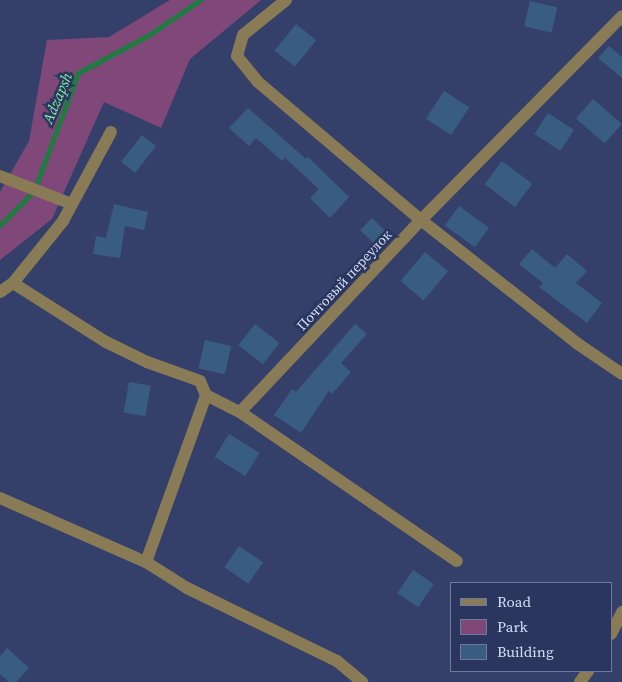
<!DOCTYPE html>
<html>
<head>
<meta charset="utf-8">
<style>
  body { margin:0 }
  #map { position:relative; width:622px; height:682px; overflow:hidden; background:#35406a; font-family:"Source Serif 4",serif }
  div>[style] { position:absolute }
  .green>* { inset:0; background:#7f4879 }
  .stream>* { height:5px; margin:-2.5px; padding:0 2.5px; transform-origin:2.5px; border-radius:2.5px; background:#1f7c41 }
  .building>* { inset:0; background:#395c81; transform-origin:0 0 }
  .minor>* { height:12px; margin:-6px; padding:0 6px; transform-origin:6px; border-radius:6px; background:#887b55 }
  span { translate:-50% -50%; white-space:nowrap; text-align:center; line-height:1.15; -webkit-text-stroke:5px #2b365e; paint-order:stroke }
  .street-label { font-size:14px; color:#d5def7 }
  .water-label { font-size:15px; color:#7ff09f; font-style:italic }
  .legend { position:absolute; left:450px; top:582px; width:162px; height:90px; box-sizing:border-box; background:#2b365e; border:1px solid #6f799b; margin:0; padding:6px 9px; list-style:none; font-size:15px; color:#d5def7 }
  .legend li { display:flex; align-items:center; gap:10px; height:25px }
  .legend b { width:25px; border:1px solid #6f799b }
</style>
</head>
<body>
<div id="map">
  <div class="green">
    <div style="clip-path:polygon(170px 0,261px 0,190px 59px,161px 128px,104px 102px,52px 219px,0 260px,0 192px,29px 141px,47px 40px,109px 37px)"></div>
  </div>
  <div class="stream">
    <div style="left:0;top:225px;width:48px;rotate:-45deg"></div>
    <div style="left:34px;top:191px;width:126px;rotate:-69.6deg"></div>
    <div style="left:78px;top:73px;width:81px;rotate:-28.2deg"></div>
    <div style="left:149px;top:35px;width:62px;rotate:-34.5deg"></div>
  </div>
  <div class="building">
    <div style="left:530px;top:1px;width:28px;height:26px;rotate:13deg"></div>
    <div style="left:296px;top:24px;width:26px;height:34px;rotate:39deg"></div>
    <div style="clip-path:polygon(609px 46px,622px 57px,622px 78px,598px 58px)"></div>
    <div style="left:444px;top:91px;width:30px;height:33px;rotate:33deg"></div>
    <div style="left:593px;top:99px;width:38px;height:26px;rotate:41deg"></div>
    <div style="clip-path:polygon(248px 108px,306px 159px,308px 157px,349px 197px,330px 218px,310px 198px,319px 189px,285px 158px,282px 161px,256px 138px,249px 146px,229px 128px)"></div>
    <div style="left:548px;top:113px;width:31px;height:25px;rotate:33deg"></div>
    <div style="left:142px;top:135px;width:18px;height:34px;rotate:38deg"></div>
    <div style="left:502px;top:161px;width:38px;height:29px;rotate:37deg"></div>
    <div style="clip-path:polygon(114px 204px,148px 212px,144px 230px,125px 226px,120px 258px,93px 254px,96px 236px,106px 238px)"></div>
    <div style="left:459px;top:206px;width:37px;height:24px;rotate:36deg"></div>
    <div style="left:372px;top:218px;width:28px;height:17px;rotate:44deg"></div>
    <div style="clip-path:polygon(532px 249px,555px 268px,567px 254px,587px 271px,576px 283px,602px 303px,587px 323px,539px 287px,543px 283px,519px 264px)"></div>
    <div style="left:425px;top:252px;width:30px;height:38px;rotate:40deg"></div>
    <div style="left:255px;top:324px;width:31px;height:27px;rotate:38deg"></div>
    <div style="clip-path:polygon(355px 324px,367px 334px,341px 363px,351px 372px,332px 394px,329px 391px,301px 433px,274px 415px,292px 389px,296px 392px)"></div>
    <div style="left:205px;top:340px;width:27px;height:29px;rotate:13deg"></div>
    <div style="left:129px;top:382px;width:22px;height:31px;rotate:10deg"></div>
    <div style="left:229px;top:434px;width:36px;height:27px;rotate:32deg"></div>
    <div style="left:239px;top:546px;width:29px;height:26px;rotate:34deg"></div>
    <div style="left:413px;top:570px;width:25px;height:28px;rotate:34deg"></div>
    <div style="clip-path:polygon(7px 648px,29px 668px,16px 682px,9px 682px,0 674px,0 656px)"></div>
  </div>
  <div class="minor">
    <div style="left:286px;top:0;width:55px;rotate:140.9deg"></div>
    <div style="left:243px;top:35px;width:22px;rotate:106deg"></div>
    <div style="left:237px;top:56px;width:33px;rotate:51deg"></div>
    <div style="left:258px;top:82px;width:214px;rotate:40.3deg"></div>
    <div style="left:421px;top:220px;width:200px;rotate:38.3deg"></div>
    <div style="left:578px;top:344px;width:53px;rotate:34.3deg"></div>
    <div style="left:0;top:176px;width:77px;rotate:21.3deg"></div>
    <div style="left:13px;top:283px;width:110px;rotate:32.4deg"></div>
    <div style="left:106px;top:342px;width:46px;rotate:26deg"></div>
    <div style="left:147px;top:362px;width:56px;rotate:19.7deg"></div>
    <div style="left:200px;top:381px;width:15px;rotate:67deg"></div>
    <div style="left:0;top:292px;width:16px;rotate:-35deg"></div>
    <div style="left:13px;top:283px;width:80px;rotate:-51.1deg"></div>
    <div style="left:63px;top:221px;width:101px;rotate:-61.7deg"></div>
    <div style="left:240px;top:412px;width:263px;rotate:34.5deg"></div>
    <div style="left:0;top:498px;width:159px;rotate:23.7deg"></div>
    <div style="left:146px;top:562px;width:49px;rotate:32.4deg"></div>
    <div style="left:187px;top:588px;width:167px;rotate:26deg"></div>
    <div style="left:337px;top:661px;width:33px;rotate:40deg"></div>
    <div style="left:146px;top:562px;width:177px;rotate:-70.2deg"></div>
    <div style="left:206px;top:395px;width:38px;rotate:27deg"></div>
    <div style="left:240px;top:412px;width:264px;rotate:-46.7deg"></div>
    <div style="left:421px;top:220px;width:286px;rotate:-45.4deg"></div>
    <div style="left:611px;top:634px;width:25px;rotate:-63deg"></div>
    <div style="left:580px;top:682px;width:14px;rotate:-54deg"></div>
  </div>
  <div class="street-label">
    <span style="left:344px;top:280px;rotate:-47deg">Почтовый переулок</span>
  </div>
  <div class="water-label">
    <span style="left:57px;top:98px;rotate:-67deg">Adzapsh</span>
  </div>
  <ul class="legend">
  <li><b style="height:6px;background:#887b55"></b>Road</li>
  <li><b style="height:14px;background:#7f4879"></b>Park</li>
  <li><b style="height:14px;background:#395c81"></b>Building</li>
  </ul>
</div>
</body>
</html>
